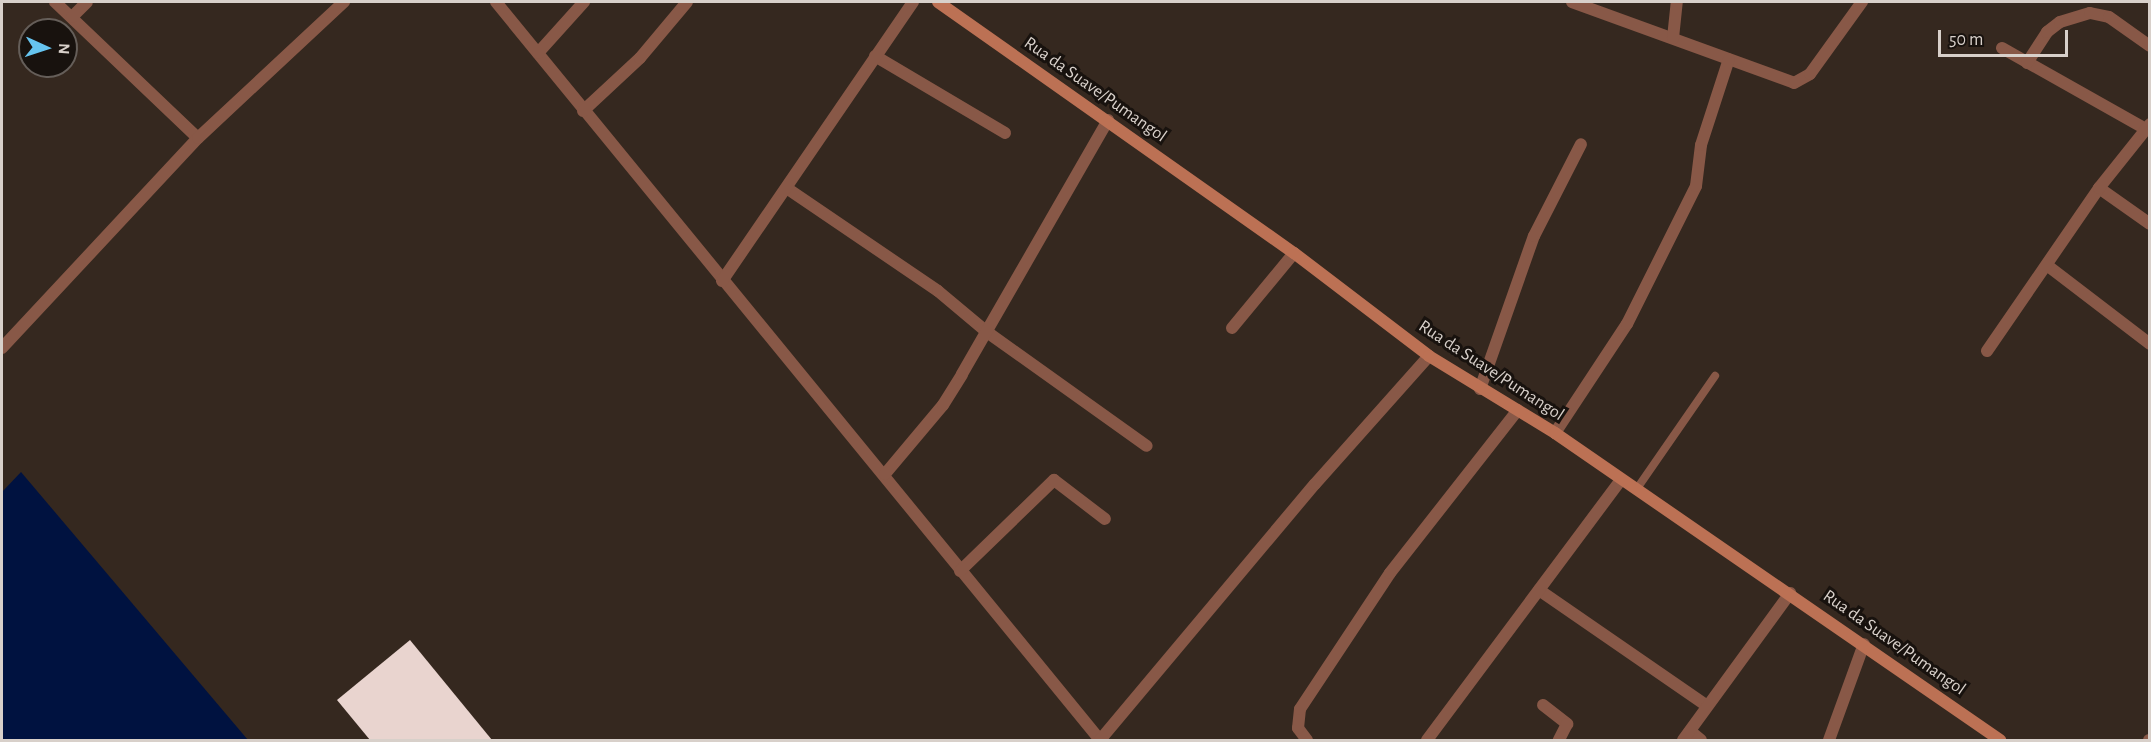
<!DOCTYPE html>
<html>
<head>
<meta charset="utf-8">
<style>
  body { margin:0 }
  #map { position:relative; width:2151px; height:742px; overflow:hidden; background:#35281f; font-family:"Alegreya Sans",sans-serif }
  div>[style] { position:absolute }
  .water>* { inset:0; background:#001240 }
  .building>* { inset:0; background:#e9d4cf }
  .lane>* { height:8px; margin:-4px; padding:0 4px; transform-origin:4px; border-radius:4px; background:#885847 }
  .street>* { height:12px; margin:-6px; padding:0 6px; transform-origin:6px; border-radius:6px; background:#885847 }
  .secondary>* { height:12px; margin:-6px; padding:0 6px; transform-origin:6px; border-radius:6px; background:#bc7154 }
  span { translate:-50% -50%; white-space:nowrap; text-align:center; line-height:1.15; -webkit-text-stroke:6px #18120e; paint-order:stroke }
  .street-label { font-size:18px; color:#d8d0ca }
  .frame { position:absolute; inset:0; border:3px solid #d8d0ca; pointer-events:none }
  .north { position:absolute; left:18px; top:18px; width:60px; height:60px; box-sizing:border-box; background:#18120e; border:2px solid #655e59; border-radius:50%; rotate:93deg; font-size:16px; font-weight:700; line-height:24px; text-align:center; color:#d8d0ca }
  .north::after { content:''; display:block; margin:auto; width:21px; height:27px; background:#66c4ef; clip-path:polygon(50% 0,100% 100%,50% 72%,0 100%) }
  .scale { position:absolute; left:1938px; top:30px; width:130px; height:27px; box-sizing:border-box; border:3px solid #d8d0ca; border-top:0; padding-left:8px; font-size:18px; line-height:21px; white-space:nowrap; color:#d8d0ca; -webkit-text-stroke:4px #18120e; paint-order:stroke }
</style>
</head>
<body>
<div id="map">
  <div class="water">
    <div style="clip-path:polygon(21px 472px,248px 740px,2px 740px,2px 492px)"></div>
  </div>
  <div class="building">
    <div style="clip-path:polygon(410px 640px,492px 740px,370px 740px,337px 700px)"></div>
  </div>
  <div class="lane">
    <div style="left:1636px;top:490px;width:139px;rotate:-55.3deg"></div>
  </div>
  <div class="street">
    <div style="left:55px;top:2px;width:197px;rotate:43.6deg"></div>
    <div style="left:496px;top:2px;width:954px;rotate:50.7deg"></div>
    <div style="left:1572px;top:2px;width:236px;rotate:20deg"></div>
    <div style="left:1794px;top:83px;width:18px;rotate:-29deg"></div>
    <div style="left:1810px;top:74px;width:89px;rotate:-54.2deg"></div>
    <div style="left:72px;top:17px;width:21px;rotate:-45deg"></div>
    <div style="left:1673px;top:38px;width:36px;rotate:-84deg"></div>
    <div style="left:2002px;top:48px;width:165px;rotate:29.4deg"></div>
    <div style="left:538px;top:53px;width:69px;rotate:-48deg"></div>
    <div style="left:875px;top:56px;width:151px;rotate:30.6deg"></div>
    <div style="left:2027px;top:63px;width:37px;rotate:-57deg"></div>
    <div style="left:2047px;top:32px;width:16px;rotate:-38deg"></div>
    <div style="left:2060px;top:22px;width:31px;rotate:-17deg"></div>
    <div style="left:2090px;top:13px;width:19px;rotate:12deg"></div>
    <div style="left:2109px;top:17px;width:50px;rotate:35.3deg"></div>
    <div style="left:583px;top:111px;width:78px;rotate:-42.9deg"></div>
    <div style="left:640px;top:58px;width:73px;rotate:-50deg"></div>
    <div style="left:2099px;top:188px;width:62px;rotate:35.2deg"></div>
    <div style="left:788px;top:189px;width:181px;rotate:34.2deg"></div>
    <div style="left:938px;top:291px;width:64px;rotate:39.9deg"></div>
    <div style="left:987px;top:332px;width:196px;rotate:35.5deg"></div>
    <div style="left:2048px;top:266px;width:128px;rotate:37.4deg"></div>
    <div style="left:722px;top:281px;width:338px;rotate:-55.6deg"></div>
    <div style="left:1232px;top:328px;width:97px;rotate:-50.4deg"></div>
    <div style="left:2px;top:348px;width:287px;rotate:-47deg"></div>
    <div style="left:198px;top:138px;width:200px;rotate:-43deg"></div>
    <div style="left:1987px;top:351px;width:198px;rotate:-55.5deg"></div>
    <div style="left:2099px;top:188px;width:82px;rotate:-51.4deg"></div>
    <div style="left:1480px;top:389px;width:162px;rotate:-70.6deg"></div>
    <div style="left:1534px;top:236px;width:103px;rotate:-62.9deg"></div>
    <div style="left:1555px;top:433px;width:131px;rotate:-56.6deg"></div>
    <div style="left:1627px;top:324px;width:154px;rotate:-63.4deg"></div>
    <div style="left:1696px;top:186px;width:41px;rotate:-83deg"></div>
    <div style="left:1701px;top:145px;width:90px;rotate:-72deg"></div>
    <div style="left:885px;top:474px;width:90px;rotate:-50deg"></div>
    <div style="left:943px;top:405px;width:36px;rotate:-58deg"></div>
    <div style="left:962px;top:374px;width:293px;rotate:-60.1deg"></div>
    <div style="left:960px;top:571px;width:131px;rotate:-44.1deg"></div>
    <div style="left:1054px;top:480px;width:64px;rotate:37.4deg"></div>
    <div style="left:1539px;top:590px;width:203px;rotate:34.6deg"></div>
    <div style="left:1543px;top:705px;width:31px;rotate:38deg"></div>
    <div style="left:1567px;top:724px;width:18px;rotate:117deg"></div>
    <div style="left:1690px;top:731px;width:14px;rotate:39deg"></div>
    <div style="left:1100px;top:740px;width:334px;rotate:-50deg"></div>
    <div style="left:1315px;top:484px;width:171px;rotate:-48.3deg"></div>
    <div style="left:1307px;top:740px;width:15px;rotate:-127deg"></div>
    <div style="left:1298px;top:728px;width:19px;rotate:-84deg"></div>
    <div style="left:1300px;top:709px;width:163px;rotate:-56.5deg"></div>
    <div style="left:1390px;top:573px;width:207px;rotate:-51.9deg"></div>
    <div style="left:1427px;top:740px;width:324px;rotate:-53.3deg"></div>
    <div style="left:1683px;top:740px;width:182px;rotate:-53.9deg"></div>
    <div style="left:1829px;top:740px;width:102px;rotate:-70deg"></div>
    <div style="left:2149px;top:740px;width:1px"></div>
  </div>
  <div class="secondary">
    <div style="left:938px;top:2px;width:436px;rotate:35.2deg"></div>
    <div style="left:1294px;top:253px;width:170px;rotate:37.3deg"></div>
    <div style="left:1429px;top:356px;width:148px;rotate:31.4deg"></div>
    <div style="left:1555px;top:433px;width:541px;rotate:34.6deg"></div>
  </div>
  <div class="street-label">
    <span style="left:1095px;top:90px;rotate:35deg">Rua da Suave/Pumangol</span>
    <span style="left:1491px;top:371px;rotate:33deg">Rua da Suave/Pumangol</span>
    <span style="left:1894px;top:643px;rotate:35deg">Rua da Suave/Pumangol</span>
  </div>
  <div class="frame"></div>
  <div class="north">N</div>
  <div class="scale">50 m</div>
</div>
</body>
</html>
